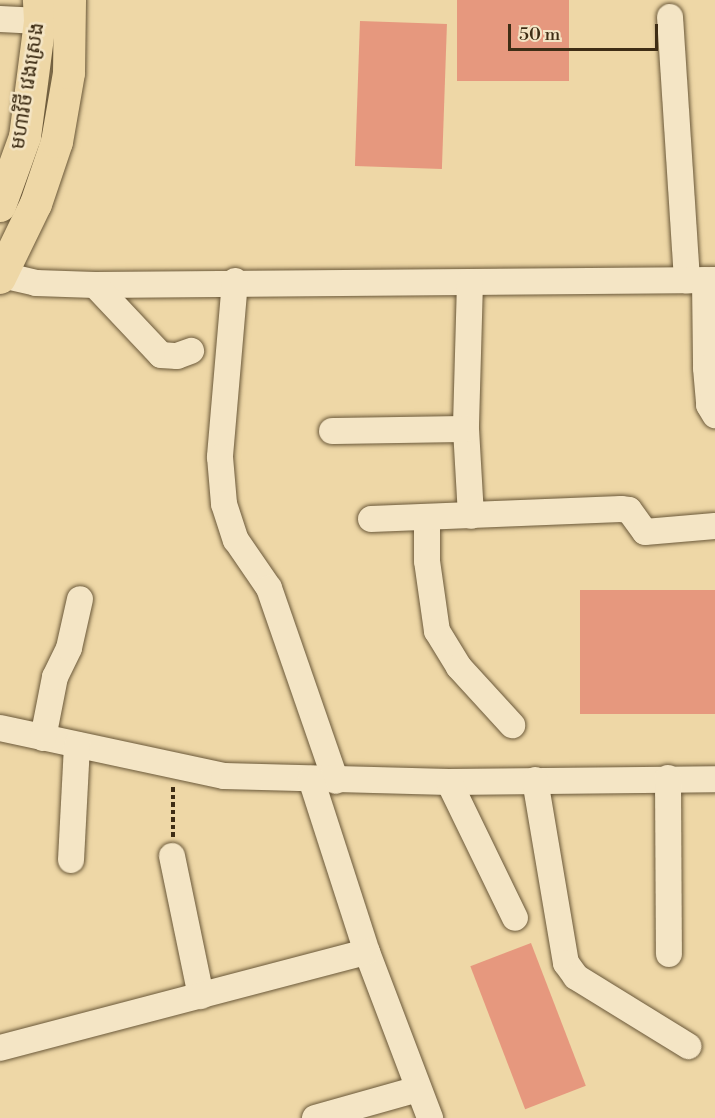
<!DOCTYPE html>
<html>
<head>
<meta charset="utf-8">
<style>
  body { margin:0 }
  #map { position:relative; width:715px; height:1118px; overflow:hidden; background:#eed7a6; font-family:"Libre Bodoni","Noto Sans Khmer",serif }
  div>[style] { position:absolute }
  .building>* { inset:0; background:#e6987e; transform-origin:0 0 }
  .path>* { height:4px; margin-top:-2px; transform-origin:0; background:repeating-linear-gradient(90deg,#3e2d15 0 4.5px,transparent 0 7.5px) }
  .roads { filter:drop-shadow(0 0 2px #6a5839) drop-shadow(0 0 2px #6a5839) }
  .minor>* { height:26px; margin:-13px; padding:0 13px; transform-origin:13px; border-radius:13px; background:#f4e5c5 }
  .major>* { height:32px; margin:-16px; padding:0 16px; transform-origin:16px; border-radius:16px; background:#eed7a6 }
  span { translate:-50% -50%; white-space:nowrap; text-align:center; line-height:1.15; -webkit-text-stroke:5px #f4e5c5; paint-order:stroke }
  .street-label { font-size:20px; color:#3e2d15 }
  .scale { position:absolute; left:508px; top:24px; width:150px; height:27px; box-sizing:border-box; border:3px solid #3e2d15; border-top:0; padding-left:8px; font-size:18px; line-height:21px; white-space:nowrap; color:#3e2d15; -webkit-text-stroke:4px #f4e5c5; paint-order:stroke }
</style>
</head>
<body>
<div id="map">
  <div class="building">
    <div style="left:457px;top:0;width:112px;height:81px"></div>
    <div style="left:360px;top:21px;width:87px;height:145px;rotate:2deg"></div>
    <div style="left:715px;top:590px;width:124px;height:135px;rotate:90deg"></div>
    <div style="left:531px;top:943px;width:153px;height:65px;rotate:69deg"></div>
  </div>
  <div class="path">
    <div style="left:173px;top:837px;width:50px;rotate:-90deg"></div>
  </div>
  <div class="roads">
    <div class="minor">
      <div style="left:670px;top:17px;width:264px;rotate:86.3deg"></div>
      <div style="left:0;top:19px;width:40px;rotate:2.9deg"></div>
      <div style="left:2px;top:275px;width:35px;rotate:13deg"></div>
      <div style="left:36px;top:283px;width:59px;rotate:1.9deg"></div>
      <div style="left:95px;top:285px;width:620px;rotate:-0.46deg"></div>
      <div style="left:705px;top:280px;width:88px;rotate:89.3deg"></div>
      <div style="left:706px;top:368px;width:37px;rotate:85deg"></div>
      <div style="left:709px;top:405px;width:12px;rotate:59deg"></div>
      <div style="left:235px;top:281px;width:177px;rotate:94.9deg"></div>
      <div style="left:220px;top:457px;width:47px;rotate:85.1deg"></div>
      <div style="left:224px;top:504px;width:38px;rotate:72deg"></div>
      <div style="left:236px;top:540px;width:58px;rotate:55.5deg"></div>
      <div style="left:269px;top:588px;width:204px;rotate:70.9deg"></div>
      <div style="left:470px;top:282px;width:147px;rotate:91.6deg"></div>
      <div style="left:466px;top:429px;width:87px;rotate:86.7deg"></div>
      <div style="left:95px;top:285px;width:96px;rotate:46.7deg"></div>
      <div style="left:161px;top:355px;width:16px;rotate:4deg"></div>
      <div style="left:177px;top:356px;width:15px;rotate:-20deg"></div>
      <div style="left:332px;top:431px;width:134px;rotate:-0.9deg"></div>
      <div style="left:427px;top:517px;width:44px;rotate:90deg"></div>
      <div style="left:427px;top:561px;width:71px;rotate:81.9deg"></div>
      <div style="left:437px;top:631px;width:42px;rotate:58.6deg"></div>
      <div style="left:459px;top:667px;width:79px;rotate:47.6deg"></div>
      <div style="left:371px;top:519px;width:250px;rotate:-2.3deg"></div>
      <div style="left:621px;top:509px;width:8px;rotate:7deg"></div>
      <div style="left:629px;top:510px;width:27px;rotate:54deg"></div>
      <div style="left:645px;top:532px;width:70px;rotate:-4.9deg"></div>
      <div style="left:0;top:728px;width:229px;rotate:12.1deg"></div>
      <div style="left:224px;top:776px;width:225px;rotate:1.5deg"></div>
      <div style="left:449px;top:782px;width:266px;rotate:-0.6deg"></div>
      <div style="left:43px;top:738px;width:62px;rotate:-78.9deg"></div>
      <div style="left:55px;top:677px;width:32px;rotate:-64deg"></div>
      <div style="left:69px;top:648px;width:50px;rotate:-77.3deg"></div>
      <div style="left:668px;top:778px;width:176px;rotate:89.7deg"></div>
      <div style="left:311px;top:779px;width:182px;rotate:72.1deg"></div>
      <div style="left:367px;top:952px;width:178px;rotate:69.2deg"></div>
      <div style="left:535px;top:780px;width:186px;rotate:80.4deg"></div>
      <div style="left:566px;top:963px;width:17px;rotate:54deg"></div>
      <div style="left:576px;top:977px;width:132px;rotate:31.6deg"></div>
      <div style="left:449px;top:782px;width:151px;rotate:64.1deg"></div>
      <div style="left:172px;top:856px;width:143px;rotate:78.3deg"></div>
      <div style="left:71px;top:860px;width:115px;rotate:-87deg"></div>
      <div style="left:0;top:1048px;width:379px;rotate:-14.7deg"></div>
      <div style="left:315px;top:1118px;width:107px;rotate:-15.7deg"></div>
    </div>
    <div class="major">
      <div style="left:0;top:206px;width:73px;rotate:-70.1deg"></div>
      <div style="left:25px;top:137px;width:117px;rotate:-82.6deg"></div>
      <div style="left:40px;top:21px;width:21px;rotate:-93deg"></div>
      <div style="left:0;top:278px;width:82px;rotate:-64.1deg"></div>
      <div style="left:36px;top:204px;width:65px;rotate:-71.3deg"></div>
      <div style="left:57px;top:142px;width:70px;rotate:-80.1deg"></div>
      <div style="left:69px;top:73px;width:73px;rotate:-89.2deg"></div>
    </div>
  </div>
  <div class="street-label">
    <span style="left:28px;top:86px;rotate:-81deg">មហាវិថី វេងស្រេង</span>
  </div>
  <div class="scale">50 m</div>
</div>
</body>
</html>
